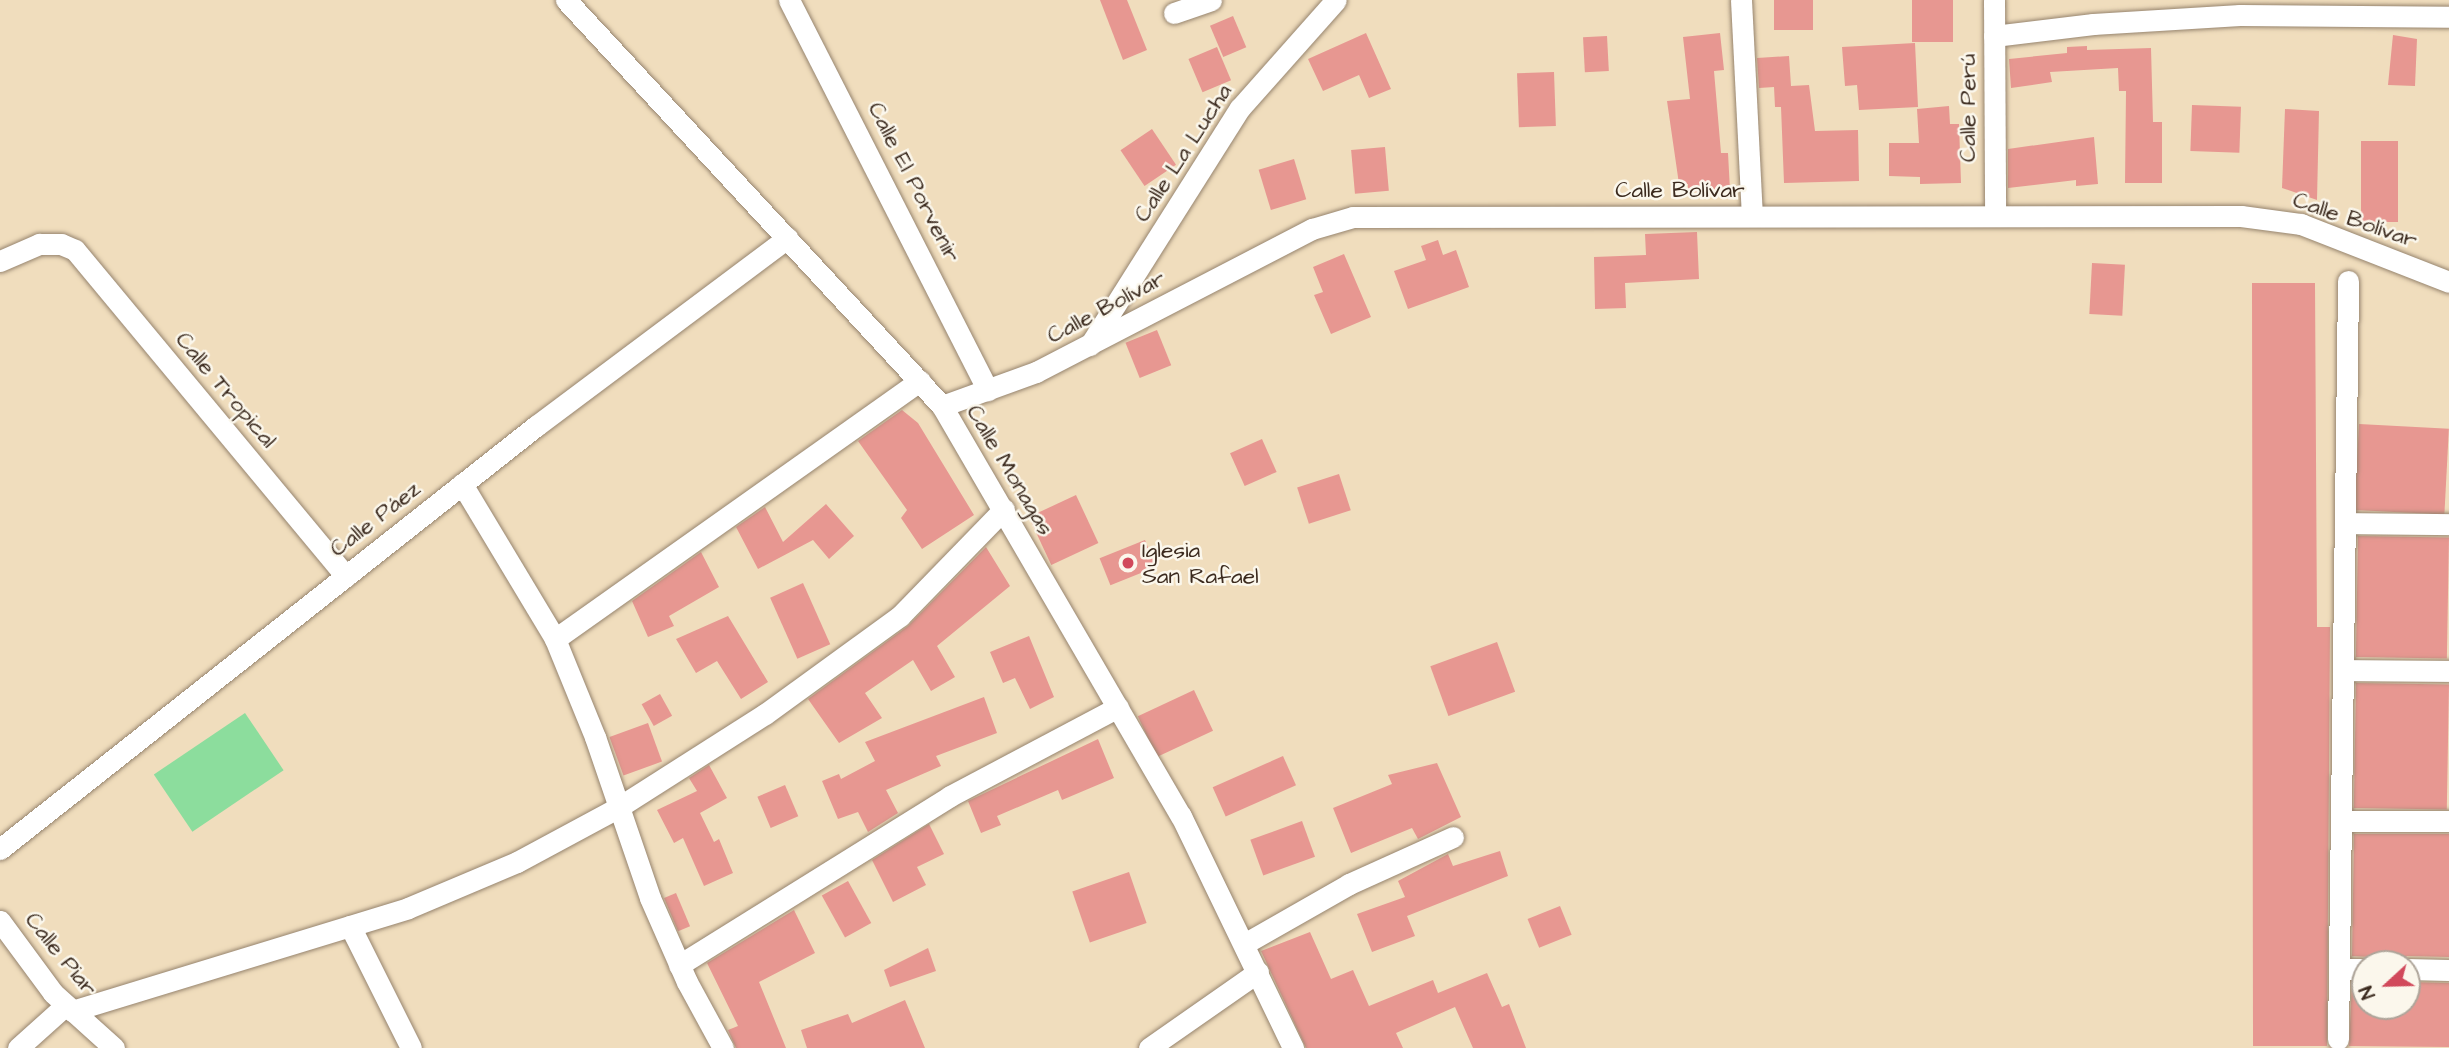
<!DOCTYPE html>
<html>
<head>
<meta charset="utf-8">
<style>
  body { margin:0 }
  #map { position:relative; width:2449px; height:1048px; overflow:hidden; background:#f0ddbd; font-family:"Architects Daughter",sans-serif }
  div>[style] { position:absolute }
  .green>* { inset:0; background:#8cdd9d; transform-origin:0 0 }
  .building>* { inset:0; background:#e79791; transform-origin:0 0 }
  .roads { filter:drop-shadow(0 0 2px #96846e) drop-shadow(0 0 2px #96846e) }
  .minor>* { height:21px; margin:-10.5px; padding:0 10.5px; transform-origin:10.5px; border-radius:10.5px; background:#fff }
  .dots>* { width:19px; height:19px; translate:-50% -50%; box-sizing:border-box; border:4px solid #fbf7ec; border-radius:50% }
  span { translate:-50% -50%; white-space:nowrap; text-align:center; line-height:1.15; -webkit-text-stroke:5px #fbf7ec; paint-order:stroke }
  .street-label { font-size:23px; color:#3b2a1e }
  .poi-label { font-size:23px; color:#3b2a1e }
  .left { translate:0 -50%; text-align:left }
  .north { position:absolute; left:2351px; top:950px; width:70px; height:70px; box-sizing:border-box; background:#fbf7ec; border:2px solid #aea59a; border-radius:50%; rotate:248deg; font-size:19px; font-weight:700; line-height:28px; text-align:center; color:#3b2a1e }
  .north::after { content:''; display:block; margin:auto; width:24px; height:32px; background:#d1495b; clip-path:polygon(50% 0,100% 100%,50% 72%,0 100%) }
</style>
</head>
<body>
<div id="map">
  <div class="green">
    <div style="left:245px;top:713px;width:69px;height:110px;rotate:56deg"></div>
  </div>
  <div class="building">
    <div style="clip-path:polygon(1100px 0,1127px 0,1147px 50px,1123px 60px)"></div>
    <div style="left:1774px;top:0;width:39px;height:30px"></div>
    <div style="left:1912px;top:0;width:41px;height:42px"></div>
    <div style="left:1233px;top:16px;width:34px;height:25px;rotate:67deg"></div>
    <div style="clip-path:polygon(1366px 33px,1391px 89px,1369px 98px,1359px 75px,1323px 91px,1308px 59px)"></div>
    <div style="clip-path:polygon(1720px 33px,1724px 70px,1714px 71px,1721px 153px,1728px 153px,1730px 190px,1688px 192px,1688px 184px,1679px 184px,1667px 101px,1690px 99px,1683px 37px)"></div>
    <div style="clip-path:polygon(2393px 35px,2417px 39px,2415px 86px,2388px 85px)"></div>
    <div style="left:1607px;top:36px;width:35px;height:24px;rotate:87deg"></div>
    <div style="clip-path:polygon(1915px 43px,1918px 107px,1859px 110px,1857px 85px,1845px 86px,1842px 47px)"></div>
    <div style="clip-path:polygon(2087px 46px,2087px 50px,2151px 48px,2153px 122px,2162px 122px,2162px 183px,2125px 183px,2126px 91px,2119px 91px,2118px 68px,2050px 72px,2052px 82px,2011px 88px,2009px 59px,2067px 53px,2067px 47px)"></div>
    <div style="left:1217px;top:47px;width:36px;height:31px;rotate:67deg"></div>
    <div style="clip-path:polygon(1789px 56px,1791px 86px,1809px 85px,1815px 131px,1858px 130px,1859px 181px,1784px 183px,1781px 107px,1775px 107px,1774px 87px,1759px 88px,1757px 58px)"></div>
    <div style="left:1554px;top:72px;width:54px;height:37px;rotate:88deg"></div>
    <div style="left:2192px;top:105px;width:49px;height:46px;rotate:2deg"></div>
    <div style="clip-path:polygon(1949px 106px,1950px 124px,1959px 124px,1961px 183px,1920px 184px,1920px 177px,1889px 176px,1889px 143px,1919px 143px,1917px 109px)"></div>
    <div style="clip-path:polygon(2285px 109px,2319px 111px,2317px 200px,2282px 188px)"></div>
    <div style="left:1152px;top:129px;width:43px;height:38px;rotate:56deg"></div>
    <div style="clip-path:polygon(2094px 137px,2098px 184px,2076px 186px,2076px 180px,2008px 188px,2008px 149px)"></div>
    <div style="left:2361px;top:141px;width:37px;height:81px"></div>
    <div style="left:1385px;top:147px;width:44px;height:34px;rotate:85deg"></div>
    <div style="left:1294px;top:159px;width:42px;height:37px;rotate:73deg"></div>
    <div style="clip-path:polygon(1697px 232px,1699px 279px,1625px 283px,1626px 308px,1595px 309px,1594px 257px,1646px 255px,1645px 234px)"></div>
    <div style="clip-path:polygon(1438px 240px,1443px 255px,1456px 250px,1469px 287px,1408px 309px,1394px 271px,1426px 260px,1421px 246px)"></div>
    <div style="clip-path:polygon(1344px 254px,1371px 317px,1331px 334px,1314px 295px,1323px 292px,1313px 267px)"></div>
    <div style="left:2092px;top:263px;width:33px;height:51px;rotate:3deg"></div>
    <div style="clip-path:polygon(2252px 283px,2315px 283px,2317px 627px,2330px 627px,2327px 1046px,2253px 1046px)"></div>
    <div style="left:1157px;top:330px;width:38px;height:34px;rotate:68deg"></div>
    <div style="clip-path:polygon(902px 410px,918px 423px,974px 515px,922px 549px,901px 518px,907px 510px,858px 441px)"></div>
    <div style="left:2359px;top:424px;width:90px;height:86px;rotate:3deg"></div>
    <div style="left:1262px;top:439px;width:36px;height:35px;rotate:66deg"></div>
    <div style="left:1339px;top:474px;width:38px;height:44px;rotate:72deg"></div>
    <div style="left:1076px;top:495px;width:53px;height:52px;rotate:65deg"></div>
    <div style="clip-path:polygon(826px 504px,854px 536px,829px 559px,813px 540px,758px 569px,736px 527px,765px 507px,783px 542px)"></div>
    <div style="left:2358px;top:536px;width:91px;height:121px;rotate:1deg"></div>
    <div style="left:1145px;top:540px;width:29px;height:49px;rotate:68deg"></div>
    <div style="clip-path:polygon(986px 547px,1010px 586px,937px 646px,955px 677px,931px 691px,913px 660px,865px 693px,882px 718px,839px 743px,808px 699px,908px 626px)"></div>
    <div style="clip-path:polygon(701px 552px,719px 587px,669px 616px,674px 626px,648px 637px,632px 601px)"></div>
    <div style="left:803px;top:583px;width:67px;height:36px;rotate:66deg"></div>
    <div style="clip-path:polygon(728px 616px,768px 682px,741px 699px,717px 661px,696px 673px,676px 639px)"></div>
    <div style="clip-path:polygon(1029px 636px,1054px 697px,1030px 709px,1015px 678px,1003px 683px,990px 652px)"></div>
    <div style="left:1497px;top:642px;width:53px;height:71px;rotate:70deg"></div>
    <div style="left:2356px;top:683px;width:93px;height:125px;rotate:1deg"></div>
    <div style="left:1194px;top:690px;width:45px;height:62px;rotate:65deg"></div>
    <div style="left:660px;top:694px;width:25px;height:21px;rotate:61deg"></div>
    <div style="clip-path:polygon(984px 697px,997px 733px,936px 756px,941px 766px,886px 790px,898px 813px,868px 832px,858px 812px,838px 819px,822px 781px,839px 774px,841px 779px,875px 761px,865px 742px)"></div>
    <div style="left:648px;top:723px;width:41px;height:41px;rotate:70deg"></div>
    <div style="clip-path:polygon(1098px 739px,1114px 778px,1062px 800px,1058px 790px,997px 816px,1001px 825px,981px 833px,968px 801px)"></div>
    <div style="left:1283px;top:756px;width:32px;height:77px;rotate:66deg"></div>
    <div style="clip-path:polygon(1437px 763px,1461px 817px,1418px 839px,1412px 828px,1351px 853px,1333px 808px,1392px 784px,1388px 775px)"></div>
    <div style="clip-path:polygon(709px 765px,727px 798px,700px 813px,714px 842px,719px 839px,733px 873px,704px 886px,683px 838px,674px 843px,657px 810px,697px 791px,689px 778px)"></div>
    <div style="left:785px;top:785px;width:34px;height:30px;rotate:67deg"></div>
    <div style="left:1302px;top:821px;width:38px;height:55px;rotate:70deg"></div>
    <div style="clip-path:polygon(929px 824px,944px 854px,917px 867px,926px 885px,893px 902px,872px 860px)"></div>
    <div style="clip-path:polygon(2354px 834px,2449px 834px,2449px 957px,2407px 956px,2396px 963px,2376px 962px,2371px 957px,2352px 956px)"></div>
    <div style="clip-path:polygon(1500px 851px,1508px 876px,1407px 916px,1415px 936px,1372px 952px,1357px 914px,1405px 897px,1398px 881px,1448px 854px,1453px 866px)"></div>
    <div style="left:1129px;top:872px;width:54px;height:60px;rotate:71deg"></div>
    <div style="left:848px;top:881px;width:48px;height:30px;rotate:61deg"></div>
    <div style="left:676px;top:893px;width:36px;height:13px;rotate:67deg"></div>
    <div style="left:1560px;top:906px;width:31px;height:35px;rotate:68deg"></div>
    <div style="clip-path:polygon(794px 910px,815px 953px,759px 982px,786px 1048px,736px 1048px,728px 1030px,738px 1026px,707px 963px)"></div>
    <div style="clip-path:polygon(1310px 932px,1331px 979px,1353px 970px,1369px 1006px,1433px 980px,1438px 993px,1487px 973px,1502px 1007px,1509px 1004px,1526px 1048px,1473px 1048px,1455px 1007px,1396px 1033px,1403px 1048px,1306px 1048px,1261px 951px)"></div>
    <div style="clip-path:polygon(928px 948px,936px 971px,890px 987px,884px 970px)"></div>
    <div style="clip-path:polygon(2352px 982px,2365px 982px,2365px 1006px,2407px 1006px,2407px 982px,2449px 983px,2449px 1047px,2349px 1046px)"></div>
    <div style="clip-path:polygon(905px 1000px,925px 1048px,807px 1048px,801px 1030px,848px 1014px,852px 1023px)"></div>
  </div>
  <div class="roads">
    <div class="minor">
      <div style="left:566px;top:0;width:553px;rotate:47.2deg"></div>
      <div style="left:942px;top:406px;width:475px;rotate:59.8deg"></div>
      <div style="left:1181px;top:816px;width:258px;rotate:64.2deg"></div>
      <div style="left:789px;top:0;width:438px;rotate:63deg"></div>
      <div style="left:1741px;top:0;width:216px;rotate:87.1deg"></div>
      <div style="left:1994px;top:0;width:215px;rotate:89.7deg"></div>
      <div style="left:1174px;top:13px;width:39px;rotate:-19deg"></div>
      <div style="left:1994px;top:36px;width:100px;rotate:-6.9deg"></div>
      <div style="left:2093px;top:24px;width:147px;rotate:-3.5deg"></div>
      <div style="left:2240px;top:15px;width:209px;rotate:0.5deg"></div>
      <div style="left:0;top:261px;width:43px;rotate:-23.6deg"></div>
      <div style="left:39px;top:244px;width:22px"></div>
      <div style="left:61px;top:244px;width:15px;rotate:23deg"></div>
      <div style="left:75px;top:250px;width:424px;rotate:50.3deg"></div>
      <div style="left:1090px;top:345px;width:280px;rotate:-57.7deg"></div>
      <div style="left:1240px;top:108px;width:144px;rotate:-48.4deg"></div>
      <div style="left:942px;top:406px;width:100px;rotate:-19.9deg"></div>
      <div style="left:1036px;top:372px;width:311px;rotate:-27.4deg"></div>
      <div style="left:1312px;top:229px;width:43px;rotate:-16.3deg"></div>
      <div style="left:1353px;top:217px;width:888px;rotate:-0.06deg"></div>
      <div style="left:2241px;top:216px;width:61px;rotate:7.6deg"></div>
      <div style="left:2301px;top:224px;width:159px;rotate:21.4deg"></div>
      <div style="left:462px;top:484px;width:181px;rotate:59deg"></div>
      <div style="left:555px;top:639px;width:106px;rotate:67.8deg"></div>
      <div style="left:595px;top:737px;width:170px;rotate:71.1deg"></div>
      <div style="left:650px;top:898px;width:92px;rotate:66.2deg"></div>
      <div style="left:687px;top:982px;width:75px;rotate:61.4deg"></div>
      <div style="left:2345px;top:523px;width:104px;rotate:0.6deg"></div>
      <div style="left:555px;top:639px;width:447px;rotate:-35.3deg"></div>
      <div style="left:2343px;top:670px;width:106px;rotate:0.5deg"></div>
      <div style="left:2341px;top:821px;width:108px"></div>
      <div style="left:0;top:849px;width:683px;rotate:-38.28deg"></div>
      <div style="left:536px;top:426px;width:314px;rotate:-36.8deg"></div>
      <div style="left:0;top:921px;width:89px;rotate:53.6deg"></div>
      <div style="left:53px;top:993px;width:82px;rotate:42deg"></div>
      <div style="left:350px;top:926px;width:136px;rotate:63.4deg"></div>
      <div style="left:1244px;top:944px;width:121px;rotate:-29.7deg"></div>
      <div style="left:1349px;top:884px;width:114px;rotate:-24.3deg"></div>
      <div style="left:679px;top:965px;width:319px;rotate:-31.9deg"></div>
      <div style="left:950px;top:796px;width:190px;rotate:-27.9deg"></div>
      <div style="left:2339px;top:969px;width:26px"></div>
      <div style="left:2407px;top:969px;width:42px;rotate:1.4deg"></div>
      <div style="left:72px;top:1011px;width:351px;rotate:-17deg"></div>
      <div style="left:408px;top:908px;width:118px;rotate:-22.9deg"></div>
      <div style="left:517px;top:862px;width:116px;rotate:-28.3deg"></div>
      <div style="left:619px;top:807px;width:173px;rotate:-32.5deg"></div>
      <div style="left:765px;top:714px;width:167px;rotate:-36deg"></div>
      <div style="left:900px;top:616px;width:149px;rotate:-45.8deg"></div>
      <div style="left:2338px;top:1039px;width:758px;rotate:-89.24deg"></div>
      <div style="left:18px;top:1048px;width:64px;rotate:-41.9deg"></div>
      <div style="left:1149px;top:1048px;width:133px;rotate:-34.9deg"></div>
    </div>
  </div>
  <div class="dots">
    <div style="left:1128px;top:563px;background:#d1495b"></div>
  </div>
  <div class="street-label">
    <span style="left:1968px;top:108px;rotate:-90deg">Calle Perú</span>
    <span style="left:1183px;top:153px;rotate:-57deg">Calle La Lucha</span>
    <span style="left:914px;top:182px;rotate:63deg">Calle El Porvenir</span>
    <span style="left:1680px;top:190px">Calle Bolívar</span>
    <span style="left:2355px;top:220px;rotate:19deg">Calle Bolívar</span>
    <span style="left:1106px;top:307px;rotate:-28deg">Calle Bolívar</span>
    <span style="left:226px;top:390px;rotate:50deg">Calle Tropical</span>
    <span style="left:1010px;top:470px;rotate:59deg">Calle Monagas</span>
    <span style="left:375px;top:519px;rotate:-38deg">Calle Páez</span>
    <span style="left:61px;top:954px;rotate:51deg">Calle Piar</span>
  </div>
  <div class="poi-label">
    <span class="left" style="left:1142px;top:563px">Iglesia<br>San Rafael</span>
  </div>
  <div class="north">N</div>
</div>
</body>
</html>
